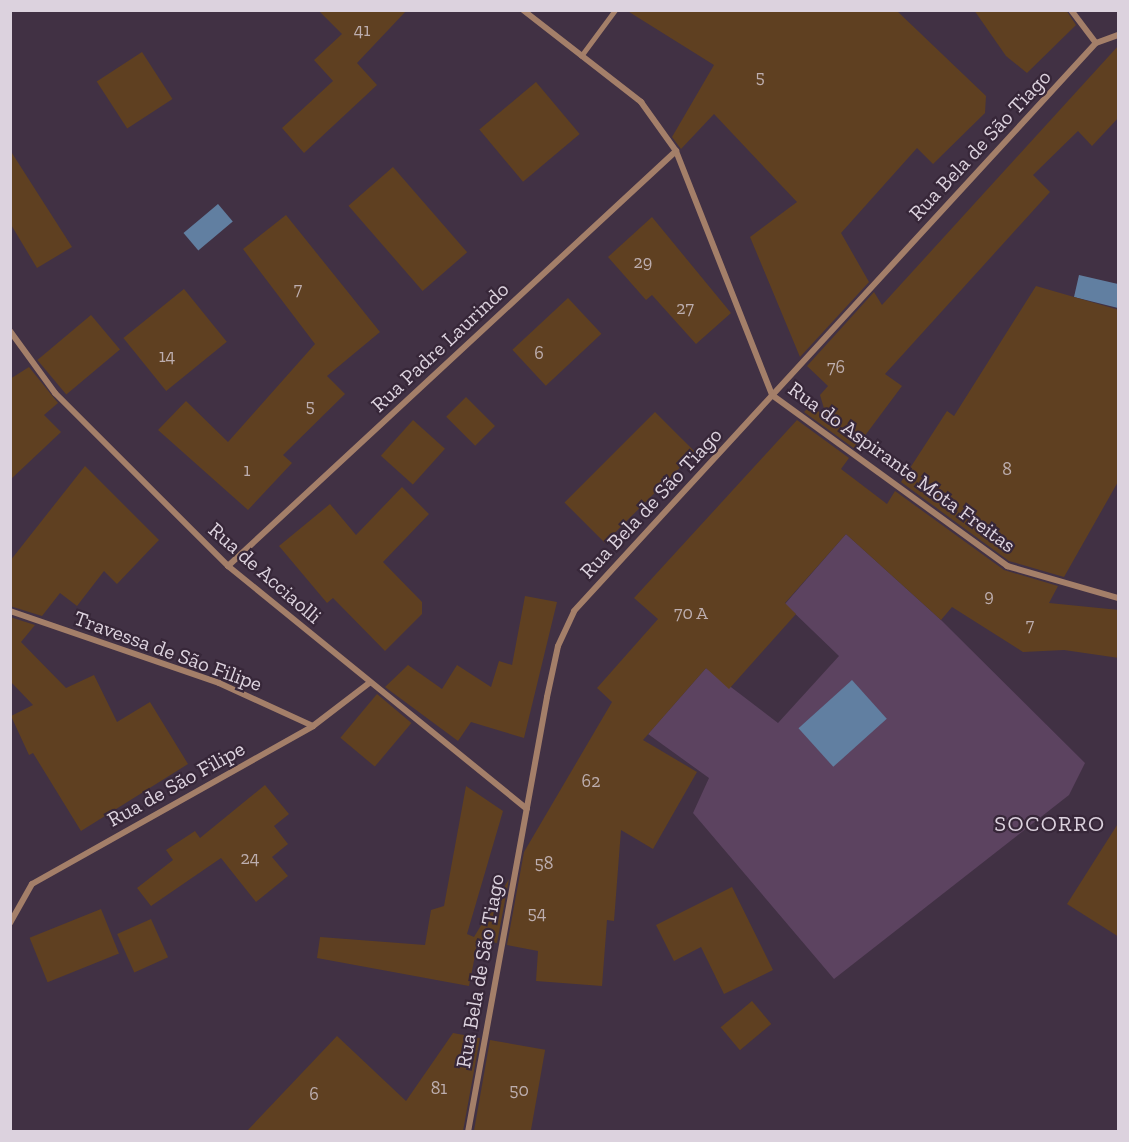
<!DOCTYPE html>
<html>
<head>
<meta charset="utf-8">
<style>
  body { margin:0 }
  #map { position:relative; width:1129px; height:1142px; overflow:hidden; background:#413144; font-family:"Zilla Slab",serif }
  div>[style] { position:absolute }
  .green>* { inset:0; background:#5c4360 }
  .water>* { inset:0; background:#617fa1; transform-origin:0 0 }
  .building>* { inset:0; background:#5f4021; transform-origin:0 0 }
  .lane>* { height:4.5px; margin:-2.25px; padding:0 2.25px; transform-origin:2.25px; border-radius:2.25px; background:#a47f69 }
  .street>* { height:6px; margin:-3px; padding:0 3px; transform-origin:3px; border-radius:3px; background:#a47f69 }
  span { translate:-50% -50%; white-space:nowrap; text-align:center; line-height:1.15; -webkit-text-stroke:4.5px #372739; paint-order:stroke }
  .number-label { font-size:18px; color:#bdaeaf }
  .number-label span { -webkit-text-stroke-width:0 }
  .street-label { font-size:21px; color:#dcd2de }
  .neighbourhood-label { font-size:22px; color:#dcd2de; letter-spacing:1.5px }
  .frame { position:absolute; inset:0; border:12px solid #dcd2de; pointer-events:none }
</style>
</head>
<body>
<div id="map">
  <div class="green">
    <div style="clip-path:polygon(846px 534px,941px 620px,1085px 763px,1069px 795px,834px 979px,693px 813px,709px 778px,648px 734px,706px 668px,778px 723px,839px 656px,785px 604px)"></div>
  </div>
  <div class="water">
    <div style="left:218px;top:204px;width:23px;height:45px;rotate:50deg"></div>
    <div style="clip-path:polygon(1079px 275px,1118px 284px,1118px 308px,1074px 297px)"></div>
    <div style="left:852px;top:680px;width:52px;height:72px;rotate:48deg"></div>
  </div>
  <div class="building">
    <div style="clip-path:polygon(318px 10px,407px 10px,357px 63px,377px 85px,304px 153px,282px 128px,333px 81px,314px 60px,342px 34px)"></div>
    <div style="clip-path:polygon(626px 10px,896px 10px,986px 96px,985px 113px,933px 164px,917px 148px,841px 233px,869px 282px,800px 357px,750px 237px,797px 202px,714px 114px,681px 149px,672px 137px,714px 65px)"></div>
    <div style="clip-path:polygon(974px 10px,1066px 10px,1076px 25px,1027px 73px,1006px 56px)"></div>
    <div style="clip-path:polygon(1119px 45px,1119px 117px,1092px 146px,1078px 131px,1033px 175px,1050px 192px,885px 374px,902px 386px,855px 449px,804px 412px,812px 404px,828px 422px,820px 395px,828px 386px,807px 366px,874px 292px,882px 305px)"></div>
    <div style="left:142px;top:52px;width:56px;height:54px;rotate:57deg"></div>
    <div style="left:536px;top:82px;width:68px;height:74px;rotate:50deg"></div>
    <div style="clip-path:polygon(10px 150px,72px 247px,37px 268px,10px 223px)"></div>
    <div style="left:393px;top:167px;width:113px;height:59px;rotate:49deg"></div>
    <div style="clip-path:polygon(286px 215px,380px 332px,327px 376px,345px 394px,283px 455px,292px 463px,248px 510px,158px 430px,186px 401px,228px 442px,315px 344px,243px 249px)"></div>
    <div style="clip-path:polygon(652px 217px,731px 313px,696px 344px,652px 295px,646px 300px,608px 257px)"></div>
    <div style="clip-path:polygon(1036px 286px,1119px 310px,1119px 480px,1064px 577px,1009px 561px,901px 482px,947px 411px,954px 416px)"></div>
    <div style="left:184px;top:289px;width:68px;height:78px;rotate:51deg"></div>
    <div style="left:568px;top:298px;width:49px;height:76px;rotate:47deg"></div>
    <div style="left:91px;top:315px;width:45px;height:70px;rotate:50deg"></div>
    <div style="clip-path:polygon(29px 367px,58px 403px,44px 415px,61px 432px,10px 480px,10px 379px)"></div>
    <div style="left:466px;top:397px;width:41px;height:28px;rotate:45deg"></div>
    <div style="left:655px;top:412px;width:57px;height:128px;rotate:45deg"></div>
    <div style="left:413px;top:420px;width:43px;height:48px;rotate:42deg"></div>
    <div style="clip-path:polygon(797px 420px,849px 458px,841px 469px,887px 504px,895px 491px,1004px 570px,1058px 586px,1049px 603px,1119px 610px,1119px 658px,1064px 650px,1023px 652px,952px 607px,941px 620px,846px 534px,785px 603px,796px 614px,729px 689px,706px 668px,643px 740px,697px 772px,653px 849px,621px 830px,614px 921px,607px 920px,602px 986px,536px 981px,538px 951px,507px 945px,524px 852px,612px 702px,597px 688px,658px 619px,634px 598px)"></div>
    <div style="clip-path:polygon(85px 466px,159px 540px,117px 584px,104px 571px,77px 606px,60px 593px,42px 616px,10px 606px,10px 561px)"></div>
    <div style="clip-path:polygon(402px 487px,429px 514px,383px 562px,422px 602px,422px 614px,385px 651px,333px 598px,327px 603px,279px 546px,330px 504px,356px 535px)"></div>
    <div style="clip-path:polygon(525px 596px,557px 602px,524px 738px,471px 722px,458px 741px,385px 687px,408px 665px,442px 689px,457px 665px,491px 687px,499px 661px,512px 665px)"></div>
    <div style="clip-path:polygon(10px 617px,35px 625px,21px 642px,66px 688px,94px 675px,117px 722px,150px 702px,188px 764px,81px 831px,33px 753px,29px 755px,11px 716px,33px 705px,10px 681px)"></div>
    <div style="left:377px;top:694px;width:45px;height:57px;rotate:40deg"></div>
    <div style="clip-path:polygon(265px 785px,289px 814px,274px 826px,288px 844px,272px 857px,288px 876px,256px 902px,221px 858px,151px 906px,137px 888px,173px 860px,166px 850px,195px 831px,200px 838px)"></div>
    <div style="clip-path:polygon(466px 786px,503px 811px,467px 934px,474px 937px,509px 879px,497px 943px,478px 940px,469px 986px,317px 958px,320px 937px,425px 945px,431px 910px,444px 906px)"></div>
    <div style="clip-path:polygon(1119px 822px,1119px 937px,1067px 904px)"></div>
    <div style="clip-path:polygon(732px 887px,773px 970px,724px 994px,701px 947px,674px 961px,656px 925px)"></div>
    <div style="left:101px;top:909px;width:48px;height:77px;rotate:68deg"></div>
    <div style="left:151px;top:919px;width:42px;height:37px;rotate:66deg"></div>
    <div style="left:752px;top:1001px;width:30px;height:41px;rotate:50deg"></div>
    <div style="clip-path:polygon(453px 1033px,480px 1038px,463px 1131px,247px 1131px,337px 1036px,406px 1101px)"></div>
    <div style="left:490px;top:1040px;width:56px;height:93px;rotate:10deg"></div>
  </div>
  <div class="lane">
    <div style="left:581px;top:56px;width:57px;rotate:-53.5deg"></div>
  </div>
  <div class="street">
    <div style="left:523px;top:10px;width:150px;rotate:37.9deg"></div>
    <div style="left:641px;top:102px;width:60px;rotate:54.5deg"></div>
    <div style="left:676px;top:151px;width:262px;rotate:68.5deg"></div>
    <div style="left:772px;top:395px;width:291px;rotate:36deg"></div>
    <div style="left:1007px;top:566px;width:116px;rotate:16.1deg"></div>
    <div style="left:1071px;top:10px;width:41px;rotate:52.9deg"></div>
    <div style="left:10px;top:331px;width:77px;rotate:54deg"></div>
    <div style="left:55px;top:393px;width:245px;rotate:45deg"></div>
    <div style="left:228px;top:566px;width:385px;rotate:39.1deg"></div>
    <div style="left:228px;top:566px;width:611px;rotate:-42.81deg"></div>
    <div style="left:10px;top:611px;width:221px;rotate:19deg"></div>
    <div style="left:219px;top:683px;width:103px;rotate:24.6deg"></div>
    <div style="left:10px;top:923px;width:45px;rotate:-60.6deg"></div>
    <div style="left:32px;top:884px;width:322px;rotate:-29.3deg"></div>
    <div style="left:313px;top:726px;width:71px;rotate:-37.5deg"></div>
    <div style="left:468px;top:1132px;width:442px;rotate:-79.7deg"></div>
    <div style="left:547px;top:697px;width:52px;rotate:-77.8deg"></div>
    <div style="left:558px;top:646px;width:38px;rotate:-65deg"></div>
    <div style="left:574px;top:611px;width:771px;rotate:-47.42deg"></div>
    <div style="left:1096px;top:43px;width:23px;rotate:-20deg"></div>
  </div>
  <div class="number-label">
    <span style="left:362px;top:30px">41</span>
    <span style="left:760px;top:77px">5</span>
    <span style="left:643px;top:262px">29</span>
    <span style="left:298px;top:289px">7</span>
    <span style="left:685px;top:308px">27</span>
    <span style="left:539px;top:353px">6</span>
    <span style="left:167px;top:356px">14</span>
    <span style="left:836px;top:367px">76</span>
    <span style="left:310px;top:406px">5</span>
    <span style="left:1007px;top:469px">8</span>
    <span style="left:247px;top:470px">1</span>
    <span style="left:989px;top:596px">9</span>
    <span style="left:691px;top:613px">70 A</span>
    <span style="left:1030px;top:625px">7</span>
    <span style="left:591px;top:781px">62</span>
    <span style="left:250px;top:858px">24</span>
    <span style="left:544px;top:863px">58</span>
    <span style="left:537px;top:913px">54</span>
    <span style="left:439px;top:1088px">81</span>
    <span style="left:519px;top:1090px">50</span>
    <span style="left:314px;top:1094px">6</span>
  </div>
  <div class="street-label">
    <span style="left:980px;top:145px;rotate:-47deg">Rua Bela de São Tiago</span>
    <span style="left:440px;top:347px;rotate:-43deg">Rua Padre Laurindo</span>
    <span style="left:902px;top:467px;rotate:36deg">Rua do Aspirante Mota Freitas</span>
    <span style="left:651px;top:503px;rotate:-47deg">Rua Bela de São Tiago</span>
    <span style="left:265px;top:573px;rotate:41deg">Rua de Acciaolli</span>
    <span style="left:168px;top:651px;rotate:20deg">Travessa de São Filipe</span>
    <span style="left:176px;top:784px;rotate:-29deg">Rua de São Filipe</span>
    <span style="left:480px;top:971px;rotate:-80deg">Rua Bela de São Tiago</span>
  </div>
  <div class="neighbourhood-label">
    <span style="left:1050px;top:824px">SOCORRO</span>
  </div>
  <div class="frame"></div>
</div>
</body>
</html>
